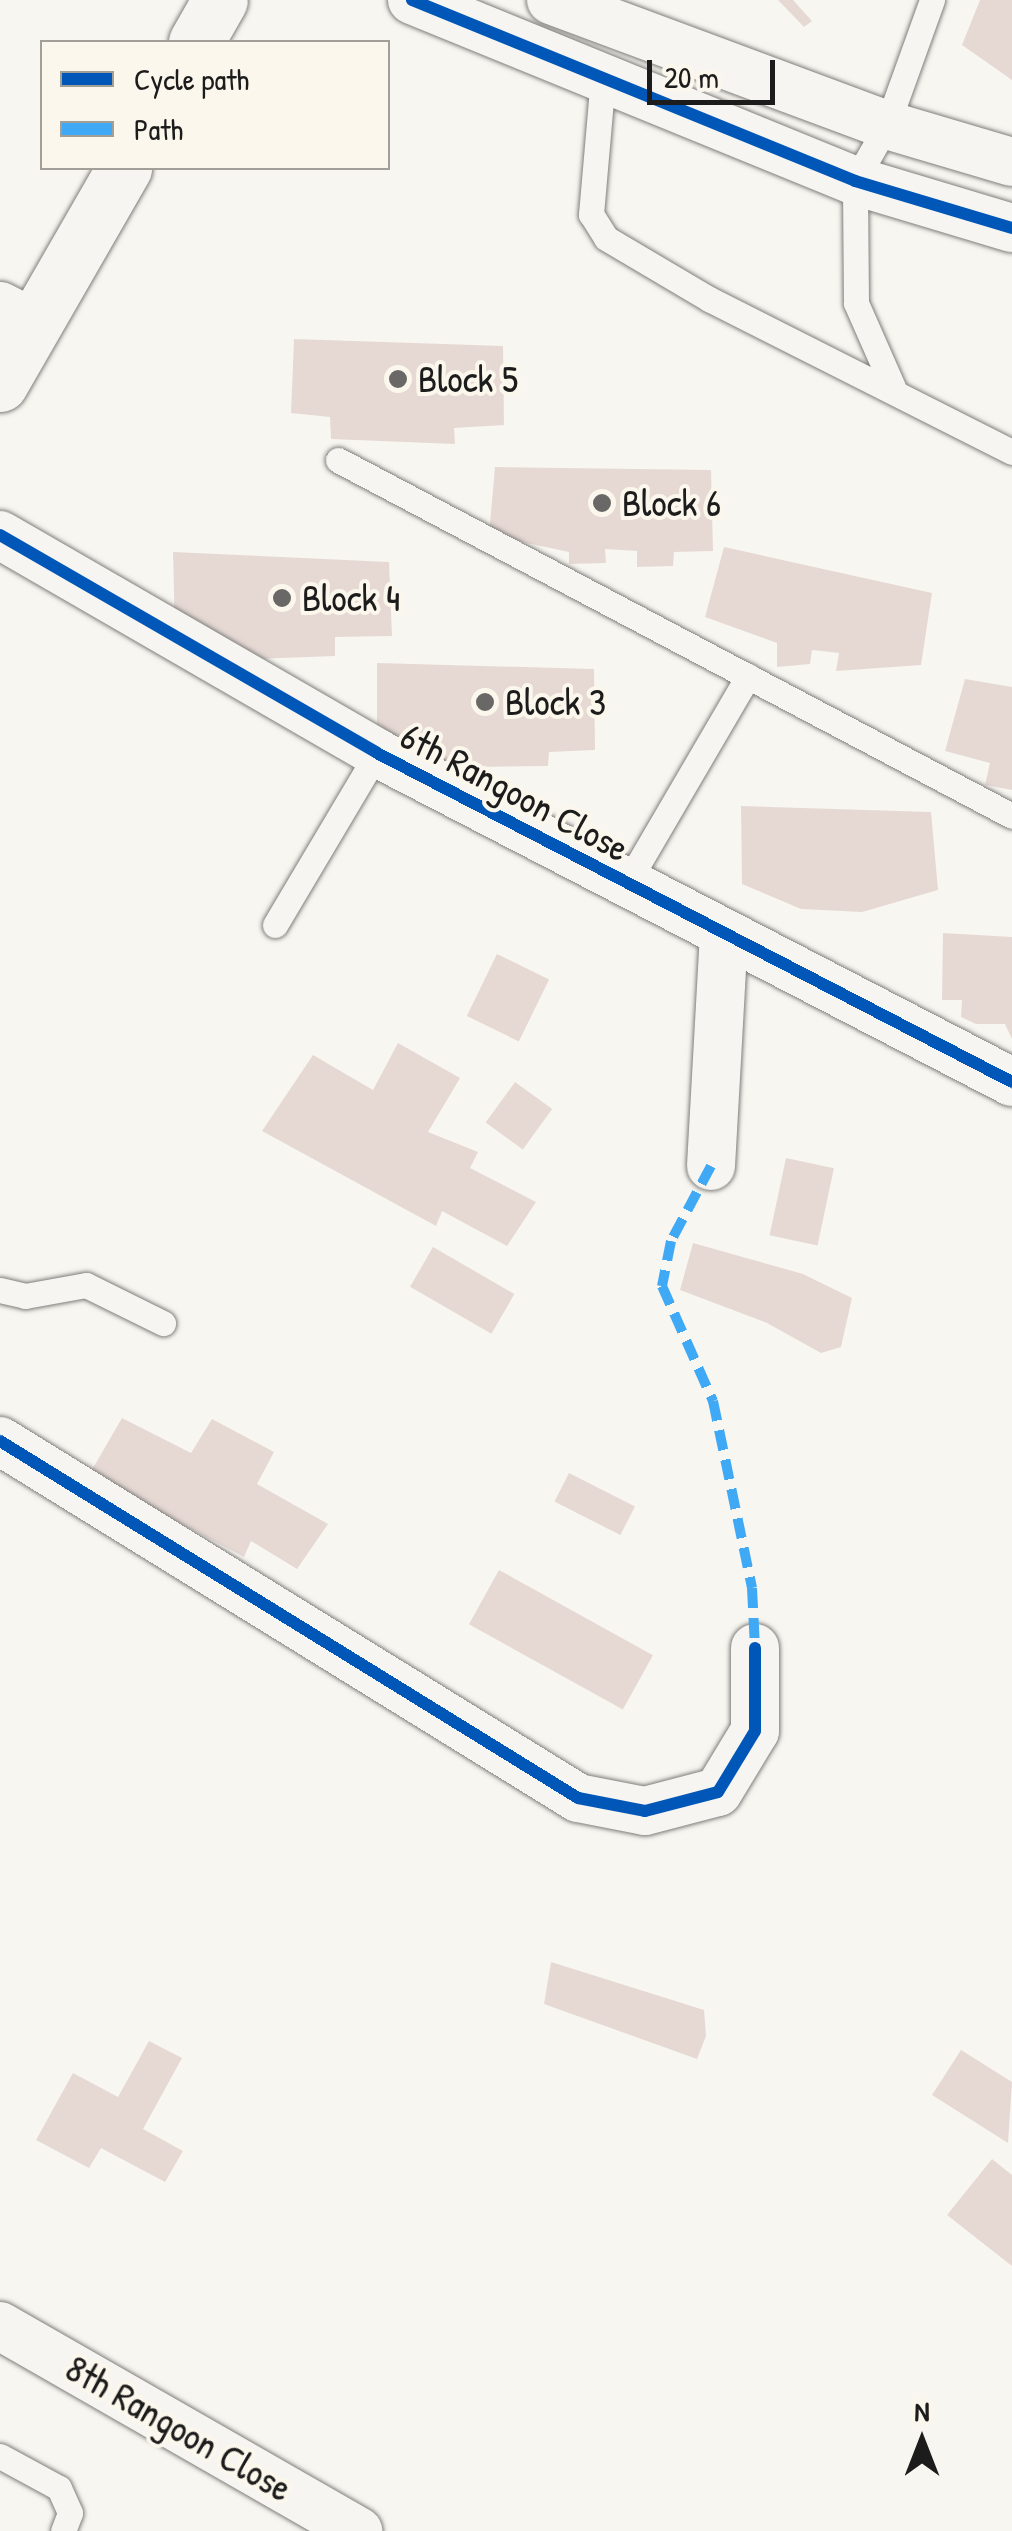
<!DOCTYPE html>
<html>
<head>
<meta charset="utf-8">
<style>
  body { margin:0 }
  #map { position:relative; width:1012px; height:2531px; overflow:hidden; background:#f8f6f0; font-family:"Patrick Hand",sans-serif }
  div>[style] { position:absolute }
  .building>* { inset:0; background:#e6d9d4; transform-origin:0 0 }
  .roads { filter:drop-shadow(0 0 2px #7f7e7b) drop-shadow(0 0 2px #7f7e7b) }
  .service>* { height:25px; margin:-12.5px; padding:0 12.5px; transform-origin:12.5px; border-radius:12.5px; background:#f6f5f1 }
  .minor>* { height:48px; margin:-24px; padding:0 24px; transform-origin:24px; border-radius:24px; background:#f6f5f1 }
  .tertiary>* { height:55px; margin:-27.5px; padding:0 27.5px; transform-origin:27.5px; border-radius:27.5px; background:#f6f5f1 }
  .quiet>* { height:10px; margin-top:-5px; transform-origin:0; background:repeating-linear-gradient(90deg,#3fa9f5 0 20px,transparent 0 30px) }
  .cycleway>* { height:12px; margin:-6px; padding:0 6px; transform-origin:6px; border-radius:6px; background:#0057b8 }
  .dots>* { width:28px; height:28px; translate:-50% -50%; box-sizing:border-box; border:5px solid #fbf7ec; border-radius:50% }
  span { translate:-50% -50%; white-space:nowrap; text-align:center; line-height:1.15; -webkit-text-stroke:8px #fbf7ec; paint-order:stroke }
  .poi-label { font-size:38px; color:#1c1c1c }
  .left { translate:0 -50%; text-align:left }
  .street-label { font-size:38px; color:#1c1c1c }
  .legend { position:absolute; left:40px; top:40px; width:350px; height:130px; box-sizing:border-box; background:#fbf7ec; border:2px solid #a29f99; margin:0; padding:12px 18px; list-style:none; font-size:30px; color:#1c1c1c }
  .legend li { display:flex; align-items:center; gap:20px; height:50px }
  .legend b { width:50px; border:2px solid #a29f99 }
  .north { position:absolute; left:872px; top:2391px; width:100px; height:100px; -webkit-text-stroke:8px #fbf7ec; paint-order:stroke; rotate:0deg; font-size:28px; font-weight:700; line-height:40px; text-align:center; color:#1c1c1c }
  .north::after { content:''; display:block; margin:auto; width:35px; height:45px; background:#1c1c1c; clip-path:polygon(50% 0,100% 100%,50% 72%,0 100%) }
  .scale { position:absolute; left:647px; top:60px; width:128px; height:45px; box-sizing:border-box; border:5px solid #1c1c1c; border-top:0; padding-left:12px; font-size:30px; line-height:35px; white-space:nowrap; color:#1c1c1c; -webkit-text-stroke:8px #fbf7ec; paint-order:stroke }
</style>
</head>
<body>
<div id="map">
  <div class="building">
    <div style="clip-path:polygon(778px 0,793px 0,812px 21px,804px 27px)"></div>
    <div style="clip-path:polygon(980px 0,1012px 0,1012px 80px,962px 45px)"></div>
    <div style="clip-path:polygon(294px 339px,503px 346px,504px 425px,454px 428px,455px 444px,331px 439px,330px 417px,291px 413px)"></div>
    <div style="clip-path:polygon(495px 467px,711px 470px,713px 551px,674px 552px,673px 566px,637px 567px,637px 551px,605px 549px,606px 563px,569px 564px,569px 552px,489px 535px)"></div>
    <div style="clip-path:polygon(724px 547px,932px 593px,921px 665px,836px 671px,839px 653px,812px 650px,810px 664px,777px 667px,777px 643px,705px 617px)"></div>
    <div style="clip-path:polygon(173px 552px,389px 562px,392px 636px,335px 637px,335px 656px,224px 660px,175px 633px)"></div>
    <div style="clip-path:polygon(377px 663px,594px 669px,595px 750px,549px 752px,548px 766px,418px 768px,418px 736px,377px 735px)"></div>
    <div style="clip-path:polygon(965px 679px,1012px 687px,1012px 790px,985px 785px,990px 763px,945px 751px)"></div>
    <div style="clip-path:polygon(741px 806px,931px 812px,938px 890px,862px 912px,801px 909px,742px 884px)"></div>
    <div style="clip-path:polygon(943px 933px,1012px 937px,1012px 1039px,1005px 1024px,976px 1024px,961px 1017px,962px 1000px,942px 1000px)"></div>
    <div style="left:497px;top:954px;width:58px;height:69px;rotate:26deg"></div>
    <div style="clip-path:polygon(398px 1043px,460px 1078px,428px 1132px,478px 1152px,470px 1168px,536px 1202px,507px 1246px,442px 1211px,436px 1226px,262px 1131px,313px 1055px,373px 1090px)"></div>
    <div style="left:515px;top:1082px;width:46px;height:50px;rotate:36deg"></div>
    <div style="left:786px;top:1158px;width:49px;height:79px;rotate:12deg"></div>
    <div style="clip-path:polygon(693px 1243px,803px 1274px,852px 1298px,841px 1347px,821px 1353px,767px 1323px,680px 1290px)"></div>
    <div style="left:433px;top:1247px;width:94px;height:46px;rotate:30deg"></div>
    <div style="clip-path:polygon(122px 1418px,191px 1453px,212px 1419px,274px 1452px,257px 1484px,328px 1524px,297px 1569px,251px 1541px,244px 1557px,89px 1475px)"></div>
    <div style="left:569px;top:1473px;width:74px;height:32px;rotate:27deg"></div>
    <div style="left:499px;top:1570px;width:176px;height:62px;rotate:29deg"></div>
    <div style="clip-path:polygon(551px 1962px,704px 2010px,706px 2036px,697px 2059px,544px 2004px)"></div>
    <div style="clip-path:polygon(149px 2041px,182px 2058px,143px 2129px,183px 2151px,165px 2182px,101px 2148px,89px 2168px,36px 2140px,73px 2073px,118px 2097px)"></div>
    <div style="clip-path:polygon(961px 2050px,1012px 2082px,1008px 2143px,932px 2095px)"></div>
    <div style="clip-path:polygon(992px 2159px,1012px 2175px,1012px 2266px,947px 2215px)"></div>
  </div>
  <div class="roads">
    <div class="service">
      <div style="left:603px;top:77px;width:138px;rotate:95deg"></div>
      <div style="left:591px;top:214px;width:28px;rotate:58deg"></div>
      <div style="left:606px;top:238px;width:120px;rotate:30.6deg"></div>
      <div style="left:709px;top:299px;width:339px;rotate:26.8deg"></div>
      <div style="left:893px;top:387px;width:92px;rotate:-113.8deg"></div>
      <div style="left:856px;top:303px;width:122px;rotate:-90.5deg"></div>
      <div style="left:855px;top:181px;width:64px;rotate:-60.3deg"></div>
      <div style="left:887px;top:125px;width:133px;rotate:-70.2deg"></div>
      <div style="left:338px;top:460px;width:762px;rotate:27.84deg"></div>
      <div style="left:626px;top:885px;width:242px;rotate:-59.7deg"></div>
      <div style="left:275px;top:925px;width:200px;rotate:-59.3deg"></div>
      <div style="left:0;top:1290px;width:26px;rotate:13deg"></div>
      <div style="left:25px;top:1296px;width:62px;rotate:-10.2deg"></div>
      <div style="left:86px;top:1285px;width:86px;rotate:26.3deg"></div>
      <div style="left:0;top:2456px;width:67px;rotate:28.5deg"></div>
      <div style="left:59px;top:2488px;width:27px;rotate:66deg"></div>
      <div style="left:70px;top:2513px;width:19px;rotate:111deg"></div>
    </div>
    <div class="minor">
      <div style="left:412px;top:0;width:479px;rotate:22.2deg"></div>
      <div style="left:855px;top:181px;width:164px;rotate:16.7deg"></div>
      <div style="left:551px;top:0;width:358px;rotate:20.4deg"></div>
      <div style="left:887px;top:125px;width:130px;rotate:16.5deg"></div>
      <div style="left:0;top:306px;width:38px;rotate:27deg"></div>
      <div style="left:0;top:535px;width:435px;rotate:30deg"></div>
      <div style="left:377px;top:753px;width:715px;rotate:27.39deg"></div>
      <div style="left:711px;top:1166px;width:229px;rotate:-86.8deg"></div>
      <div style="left:0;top:1441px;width:679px;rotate:31.7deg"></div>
      <div style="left:578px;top:1798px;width:68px;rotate:11deg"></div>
      <div style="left:645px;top:1811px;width:75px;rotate:-14.6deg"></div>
      <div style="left:718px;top:1792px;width:71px;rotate:-58.8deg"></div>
      <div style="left:755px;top:1731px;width:83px;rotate:-90deg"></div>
      <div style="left:0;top:2326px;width:413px;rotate:29.8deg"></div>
    </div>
    <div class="tertiary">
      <div style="left:196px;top:42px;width:48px;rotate:-60.3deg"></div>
      <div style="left:0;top:384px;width:249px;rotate:-60.1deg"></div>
    </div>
  </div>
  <div class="quiet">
    <div style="left:711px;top:1166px;width:85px;rotate:118.1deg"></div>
    <div style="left:671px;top:1241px;width:46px;rotate:101.3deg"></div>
    <div style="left:662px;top:1286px;width:126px;rotate:66.1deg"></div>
    <div style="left:713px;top:1401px;width:191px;rotate:78.2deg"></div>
    <div style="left:752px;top:1588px;width:60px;rotate:87.1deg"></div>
  </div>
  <div class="cycleway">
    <div style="left:412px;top:0;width:479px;rotate:22.2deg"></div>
    <div style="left:855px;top:181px;width:164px;rotate:16.7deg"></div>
    <div style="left:0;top:535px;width:435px;rotate:30deg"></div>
    <div style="left:377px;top:753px;width:715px;rotate:27.39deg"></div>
    <div style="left:0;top:1441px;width:679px;rotate:31.7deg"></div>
    <div style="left:578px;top:1798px;width:68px;rotate:11deg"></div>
    <div style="left:645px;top:1811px;width:75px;rotate:-14.6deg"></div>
    <div style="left:718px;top:1792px;width:71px;rotate:-58.8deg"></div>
    <div style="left:755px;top:1731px;width:83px;rotate:-90deg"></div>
  </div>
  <div class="dots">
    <div style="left:398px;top:379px;background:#696866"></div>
    <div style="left:602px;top:503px;background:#696866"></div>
    <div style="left:282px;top:598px;background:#696866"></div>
    <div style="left:485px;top:702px;background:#696866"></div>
  </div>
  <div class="poi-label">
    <span class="left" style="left:418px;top:379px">Block 5</span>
    <span class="left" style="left:622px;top:503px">Block 6</span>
    <span class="left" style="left:302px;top:598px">Block 4</span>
    <span class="left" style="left:505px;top:702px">Block 3</span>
  </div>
  <div class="street-label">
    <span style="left:515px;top:792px;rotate:28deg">6th Rangoon Close</span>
    <span style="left:179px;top:2428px;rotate:30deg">8th Rangoon Close</span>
  </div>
  <ul class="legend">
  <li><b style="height:12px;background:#0057b8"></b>Cycle path</li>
  <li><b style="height:12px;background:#3fa9f5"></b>Path</li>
  </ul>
  <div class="north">N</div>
  <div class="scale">20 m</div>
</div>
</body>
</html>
